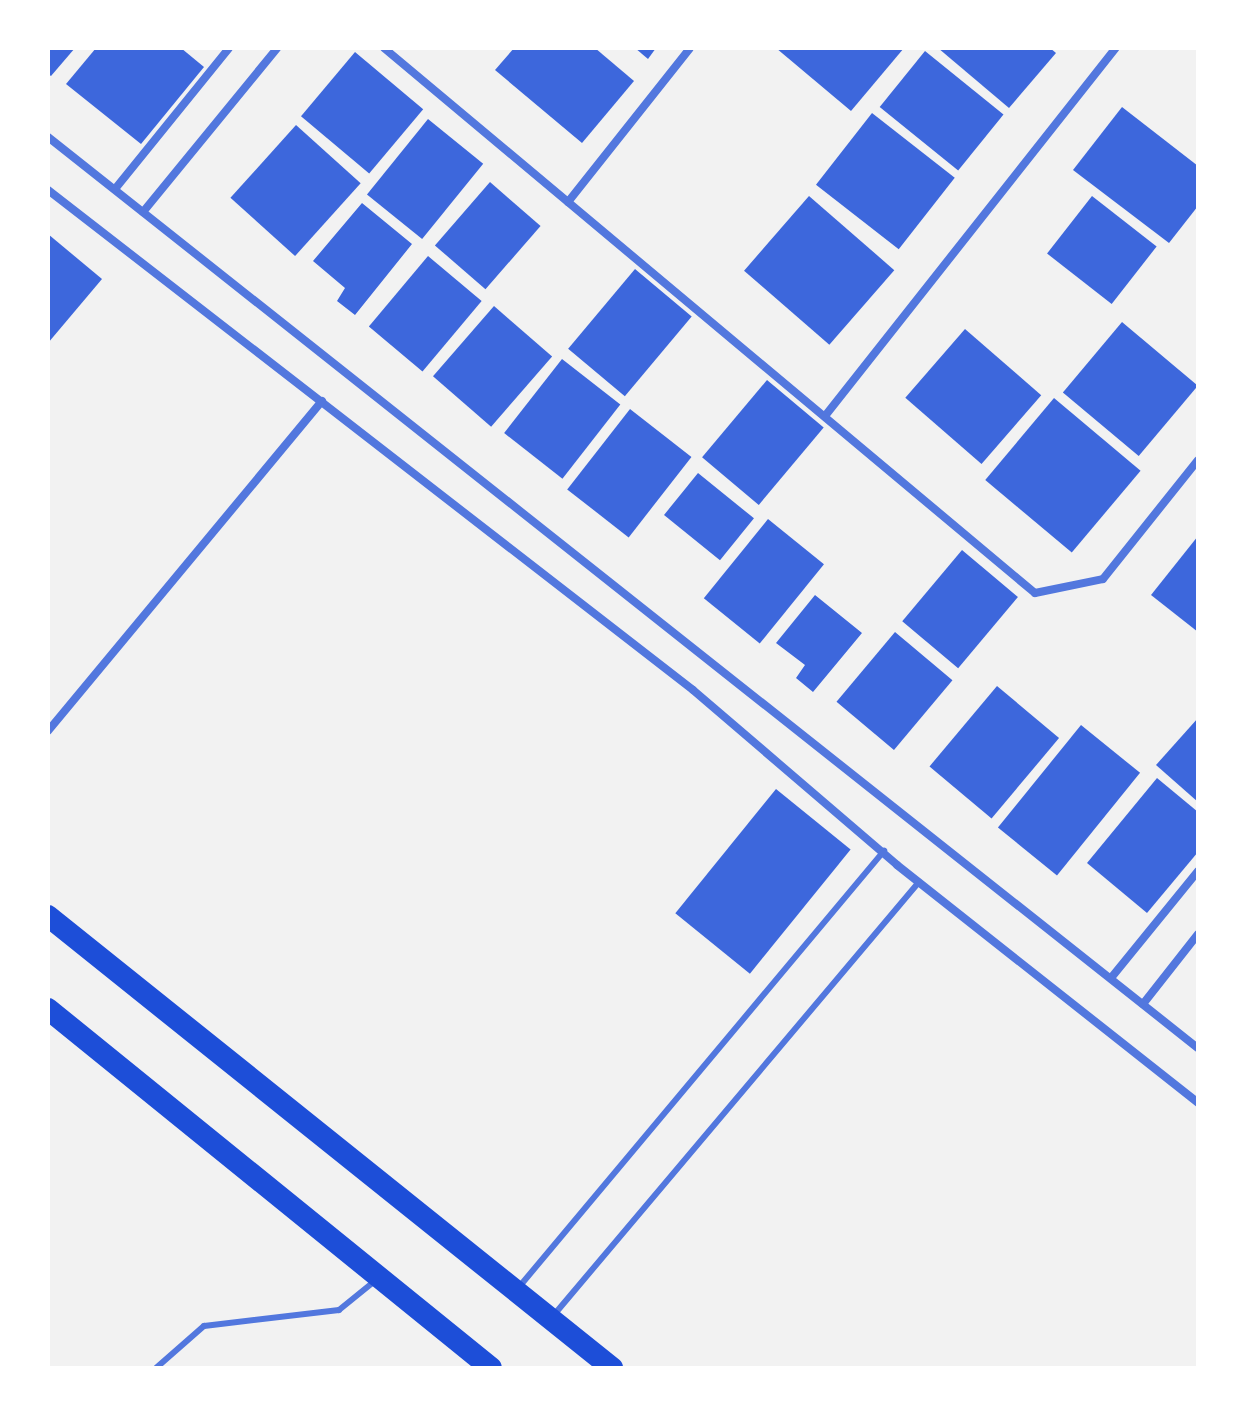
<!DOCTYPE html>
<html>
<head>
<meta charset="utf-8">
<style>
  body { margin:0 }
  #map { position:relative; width:1246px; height:1416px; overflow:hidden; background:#f2f2f2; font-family:"Fira Sans",sans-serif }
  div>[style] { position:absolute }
  .building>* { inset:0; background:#3d67dc; transform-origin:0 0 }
  .service>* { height:6px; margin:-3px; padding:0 3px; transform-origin:3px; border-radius:3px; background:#5277de }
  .minor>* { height:8px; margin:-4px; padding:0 4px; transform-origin:4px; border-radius:4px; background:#5277de }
  .trunk>* { height:22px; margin:-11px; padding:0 11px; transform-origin:11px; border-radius:11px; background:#1d4ed8 }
  span { translate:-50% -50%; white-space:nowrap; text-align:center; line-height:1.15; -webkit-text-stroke:6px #fff; paint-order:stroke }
  .frame { position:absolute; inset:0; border:50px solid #fff; pointer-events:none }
</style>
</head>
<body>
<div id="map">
  <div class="building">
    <div style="clip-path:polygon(48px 48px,75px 48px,51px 76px,48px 74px)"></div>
    <div style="clip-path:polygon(96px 48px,181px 48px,204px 67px,141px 144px,66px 84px)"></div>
    <div style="clip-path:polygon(514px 48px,595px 48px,634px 81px,582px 143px,495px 70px)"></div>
    <div style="clip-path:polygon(635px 48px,656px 48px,648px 59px)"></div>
    <div style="clip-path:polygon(776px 48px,904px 48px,851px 111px)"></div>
    <div style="clip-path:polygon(938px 48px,1050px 48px,1056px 53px,1009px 108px)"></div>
    <div style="left:925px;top:51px;width:101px;height:72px;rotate:39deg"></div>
    <div style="left:355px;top:52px;width:89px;height:84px;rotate:40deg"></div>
    <div style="clip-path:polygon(1122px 107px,1198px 166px,1198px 206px,1169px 243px,1073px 170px)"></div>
    <div style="left:872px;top:113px;width:105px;height:91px;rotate:38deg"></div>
    <div style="left:428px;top:119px;width:71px;height:97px;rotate:39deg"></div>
    <div style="left:296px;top:125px;width:87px;height:98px;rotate:42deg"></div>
    <div style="left:490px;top:182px;width:67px;height:84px;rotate:41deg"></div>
    <div style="left:809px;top:196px;width:113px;height:99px;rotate:41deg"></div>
    <div style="left:1092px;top:196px;width:82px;height:73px;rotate:38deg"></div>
    <div style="clip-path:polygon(362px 203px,412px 244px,355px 315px,337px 301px,345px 288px,313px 261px)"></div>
    <div style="clip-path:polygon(48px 234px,102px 279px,48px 343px)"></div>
    <div style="left:428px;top:256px;width:70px;height:92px;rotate:40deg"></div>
    <div style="left:635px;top:269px;width:74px;height:104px;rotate:40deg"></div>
    <div style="left:494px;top:306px;width:77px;height:93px;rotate:41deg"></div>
    <div style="left:1122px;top:322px;width:99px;height:92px;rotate:40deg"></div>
    <div style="left:965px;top:329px;width:101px;height:91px;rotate:41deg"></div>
    <div style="left:562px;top:359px;width:74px;height:94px;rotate:38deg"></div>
    <div style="left:767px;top:380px;width:74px;height:101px;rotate:40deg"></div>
    <div style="left:1054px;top:398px;width:113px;height:107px;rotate:40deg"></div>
    <div style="left:630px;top:409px;width:78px;height:102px;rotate:38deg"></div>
    <div style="left:698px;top:473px;width:72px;height:54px;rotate:39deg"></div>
    <div style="left:768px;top:519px;width:72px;height:102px;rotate:39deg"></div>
    <div style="clip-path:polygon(1198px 536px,1198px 632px,1151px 595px)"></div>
    <div style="left:962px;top:550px;width:73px;height:93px;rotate:40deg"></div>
    <div style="clip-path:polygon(815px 595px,862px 633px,813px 692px,796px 678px,805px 665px,776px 643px)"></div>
    <div style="left:895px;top:632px;width:75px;height:91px;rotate:40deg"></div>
    <div style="left:997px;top:686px;width:81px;height:105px;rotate:40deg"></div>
    <div style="clip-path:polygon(1198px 718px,1198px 802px,1156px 765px)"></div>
    <div style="left:1081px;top:725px;width:76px;height:132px;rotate:39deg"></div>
    <div style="clip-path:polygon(1157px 778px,1198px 812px,1198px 852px,1147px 913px,1087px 863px)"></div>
    <div style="left:776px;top:789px;width:96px;height:160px;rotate:39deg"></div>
  </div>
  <div class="service">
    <div style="left:519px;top:1287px;width:569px;rotate:-50.07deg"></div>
    <div style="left:553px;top:1316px;width:568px;rotate:-49.86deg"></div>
    <div style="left:156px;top:1368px;width:64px;rotate:-41.2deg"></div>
    <div style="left:204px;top:1326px;width:136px;rotate:-6.8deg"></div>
    <div style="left:339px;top:1310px;width:48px;rotate:-39deg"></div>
  </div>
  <div class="minor">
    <div style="left:384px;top:48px;width:849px;rotate:39.94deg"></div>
    <div style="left:1035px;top:593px;width:69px;rotate:-11.6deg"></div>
    <div style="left:1103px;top:579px;width:152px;rotate:-51.4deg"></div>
    <div style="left:48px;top:137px;width:1467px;rotate:38.39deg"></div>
    <div style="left:115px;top:189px;width:181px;rotate:-51deg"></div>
    <div style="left:48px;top:190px;width:816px;rotate:37.78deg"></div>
    <div style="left:693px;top:690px;width:269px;rotate:40.6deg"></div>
    <div style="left:897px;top:865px;width:384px;rotate:38.3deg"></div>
    <div style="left:568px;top:202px;width:196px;rotate:-51.6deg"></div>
    <div style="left:143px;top:212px;width:212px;rotate:-50.7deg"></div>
    <div style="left:825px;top:416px;width:469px;rotate:-51.7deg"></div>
    <div style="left:48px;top:731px;width:429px;rotate:-50.3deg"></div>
    <div style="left:1111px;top:978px;width:138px;rotate:-50.9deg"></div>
    <div style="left:1143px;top:1004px;width:89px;rotate:-51.8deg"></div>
  </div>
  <div class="trunk">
    <div style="left:48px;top:916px;width:723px;rotate:38.71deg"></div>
    <div style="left:48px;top:1009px;width:570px;rotate:39.02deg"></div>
  </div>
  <div class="frame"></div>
</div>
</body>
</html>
